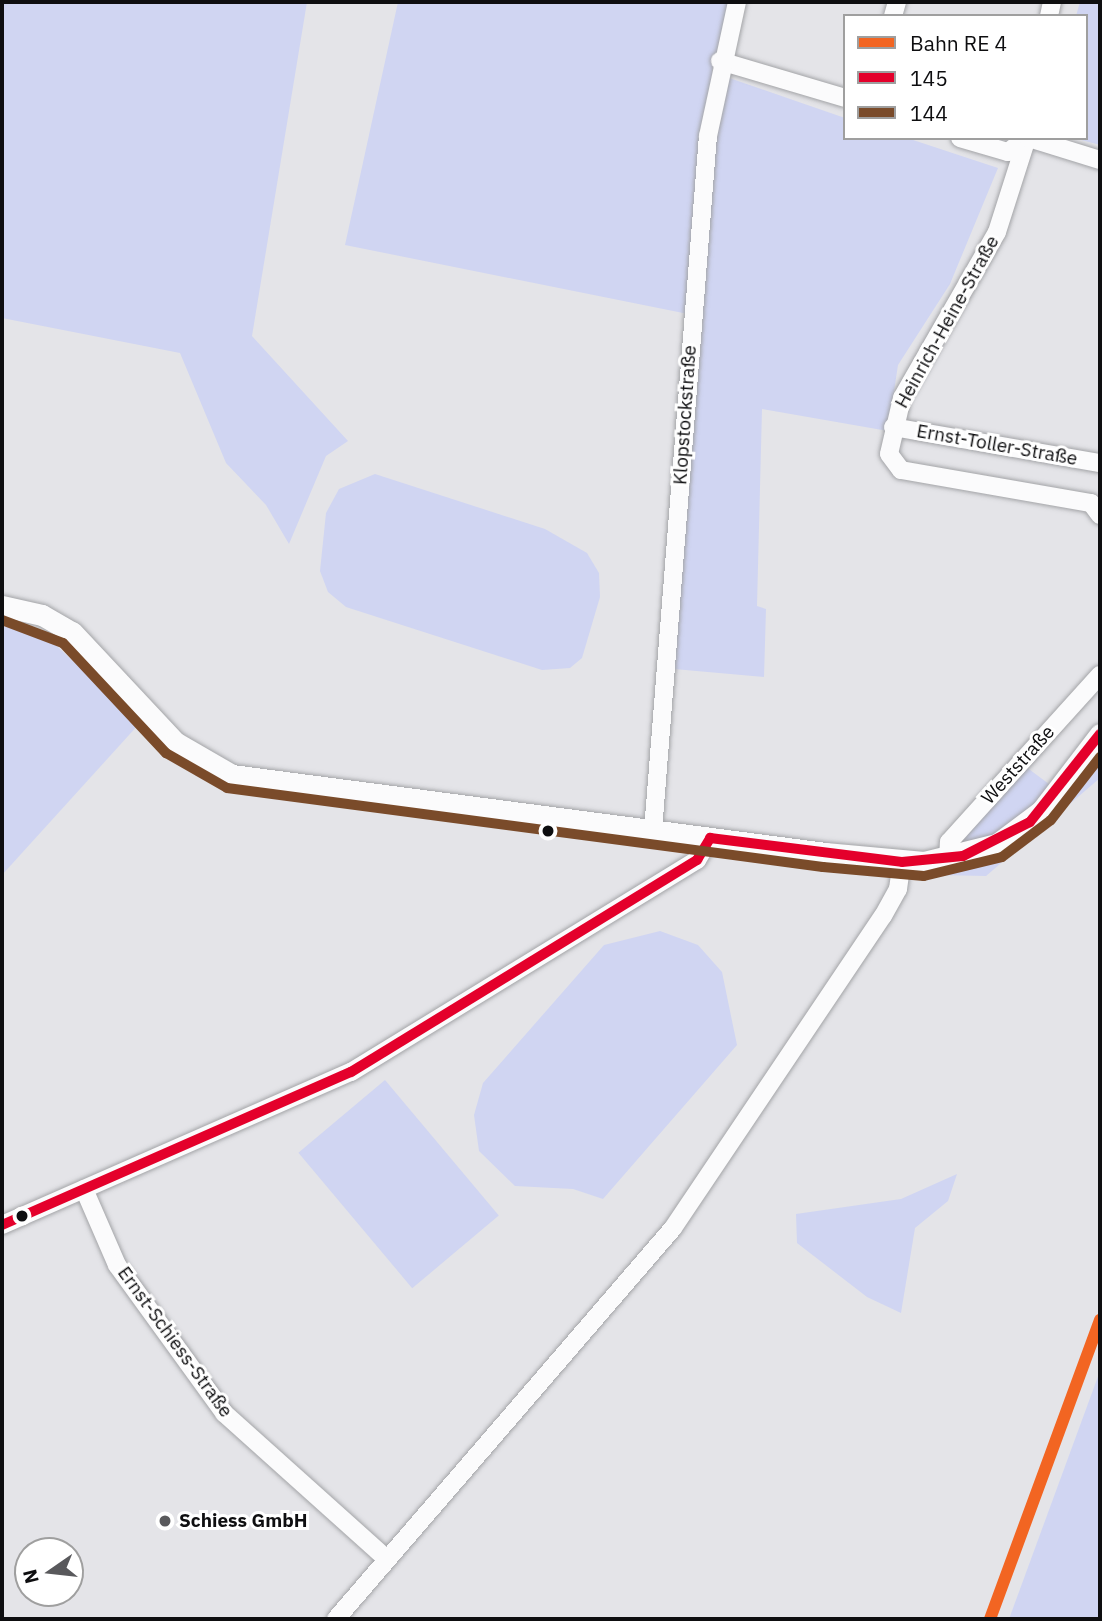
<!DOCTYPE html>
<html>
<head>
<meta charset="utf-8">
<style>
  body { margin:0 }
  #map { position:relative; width:1102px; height:1621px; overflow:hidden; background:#e4e4e8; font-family:"IBM Plex Sans",sans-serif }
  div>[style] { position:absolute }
  .green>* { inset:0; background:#d0d5f2; transform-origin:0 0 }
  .roads { filter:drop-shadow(0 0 2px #a3a4a7) drop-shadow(0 0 2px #a3a4a7) }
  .minor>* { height:18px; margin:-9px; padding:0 9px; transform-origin:9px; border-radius:9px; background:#fbfbfc }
  .major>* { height:21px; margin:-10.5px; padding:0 10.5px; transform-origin:10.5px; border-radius:10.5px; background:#fbfbfc }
  .bus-1>* { height:10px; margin:-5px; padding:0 5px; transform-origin:5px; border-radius:5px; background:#e4002b }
  .bus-2>* { height:10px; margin:-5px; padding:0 5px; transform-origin:5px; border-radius:5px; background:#7a4b2a }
  .rail-1>* { height:12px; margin:-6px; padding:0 6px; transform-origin:6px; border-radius:6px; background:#f26522 }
  .dots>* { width:19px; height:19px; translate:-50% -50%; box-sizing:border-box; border:4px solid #fff; border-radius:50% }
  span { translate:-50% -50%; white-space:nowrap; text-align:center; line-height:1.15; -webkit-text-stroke:6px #fff; paint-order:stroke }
  .street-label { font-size:19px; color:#0e0e10 }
  .poi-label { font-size:19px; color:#0e0e10; font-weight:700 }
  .left { translate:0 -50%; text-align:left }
  .frame { position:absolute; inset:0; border:4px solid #0e0e10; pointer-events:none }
  .legend { position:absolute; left:843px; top:14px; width:245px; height:126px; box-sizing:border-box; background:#fff; border:2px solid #9f9f9f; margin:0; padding:9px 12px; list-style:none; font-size:21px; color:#0e0e10 }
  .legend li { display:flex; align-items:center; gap:14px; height:35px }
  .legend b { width:35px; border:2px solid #9f9f9f }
  .north { position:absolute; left:14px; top:1537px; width:70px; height:70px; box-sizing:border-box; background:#fff; border:2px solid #9f9f9f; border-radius:50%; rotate:256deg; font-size:19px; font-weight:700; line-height:28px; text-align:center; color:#0e0e10 }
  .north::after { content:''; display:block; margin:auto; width:24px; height:32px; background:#59595c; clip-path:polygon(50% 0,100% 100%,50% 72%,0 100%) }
</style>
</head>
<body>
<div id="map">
  <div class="green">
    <div style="clip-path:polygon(2px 2px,307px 2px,252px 336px,348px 441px,326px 456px,289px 544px,266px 505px,226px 463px,180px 353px,2px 318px)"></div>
    <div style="clip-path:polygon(398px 2px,729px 2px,712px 72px,845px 118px,845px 138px,907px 138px,998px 168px,950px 284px,898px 365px,888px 431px,762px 409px,757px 606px,766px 609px,764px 677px,674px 669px,703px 317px,345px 245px)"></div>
    <div style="clip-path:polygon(1080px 2px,1100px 2px,1100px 145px,1074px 138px,1086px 138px,1086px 16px,1076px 16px)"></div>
    <div style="clip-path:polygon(375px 474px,545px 529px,587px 553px,599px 573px,600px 597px,582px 658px,570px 668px,542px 670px,346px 607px,328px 592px,320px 571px,326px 513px,339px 489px)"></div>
    <div style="clip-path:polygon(2px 626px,40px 630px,139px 724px,2px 875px)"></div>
    <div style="clip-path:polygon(1100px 754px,1100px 778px,986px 876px,937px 875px,957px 854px,954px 842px,1026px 767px,1068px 798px)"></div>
    <div style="clip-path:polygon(660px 931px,698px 945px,722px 972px,737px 1045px,603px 1199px,573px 1189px,515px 1186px,479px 1151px,474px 1115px,483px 1083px,604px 945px)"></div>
    <div style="left:385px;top:1080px;width:177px;height:113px;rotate:50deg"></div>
    <div style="clip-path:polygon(957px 1174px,948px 1201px,915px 1228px,901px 1313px,867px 1297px,797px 1243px,796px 1214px,901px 1199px)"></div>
    <div style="clip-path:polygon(1100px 1371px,1100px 1619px,1009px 1619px)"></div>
  </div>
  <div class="roads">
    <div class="minor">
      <div style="left:893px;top:16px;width:15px;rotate:-74deg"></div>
      <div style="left:1049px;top:16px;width:14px;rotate:-78deg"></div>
      <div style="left:720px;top:61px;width:130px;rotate:16.5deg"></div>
      <div style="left:960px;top:138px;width:50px;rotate:16.3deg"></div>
      <div style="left:1008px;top:152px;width:23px;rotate:-38deg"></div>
      <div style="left:1027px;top:138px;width:99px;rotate:107.7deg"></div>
      <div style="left:997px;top:232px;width:191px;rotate:119.8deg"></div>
      <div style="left:902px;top:398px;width:57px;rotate:103.1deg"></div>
      <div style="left:889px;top:454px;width:20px;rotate:53deg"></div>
      <div style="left:901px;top:470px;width:193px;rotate:9.9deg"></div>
      <div style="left:1091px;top:503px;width:15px;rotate:53deg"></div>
      <div style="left:1029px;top:138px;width:74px;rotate:17.2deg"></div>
      <div style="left:893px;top:427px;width:210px;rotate:9.9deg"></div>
      <div style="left:653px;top:831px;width:697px;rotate:-85.48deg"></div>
      <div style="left:708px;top:136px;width:137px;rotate:-77.8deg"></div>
      <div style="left:948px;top:860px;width:18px;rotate:-87deg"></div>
      <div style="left:949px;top:842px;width:225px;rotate:-47.9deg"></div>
      <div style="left:84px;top:1189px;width:83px;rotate:66.5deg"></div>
      <div style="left:117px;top:1265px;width:183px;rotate:54.1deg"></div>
      <div style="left:224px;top:1413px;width:219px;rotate:41.9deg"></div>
      <div style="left:2px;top:1225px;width:381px;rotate:-23.7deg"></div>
      <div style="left:351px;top:1072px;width:406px;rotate:-31.5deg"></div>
      <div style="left:697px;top:860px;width:26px;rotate:-59deg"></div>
      <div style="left:336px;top:1619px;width:516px;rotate:-49.24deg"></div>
      <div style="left:673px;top:1228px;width:376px;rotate:-56.1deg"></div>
      <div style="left:883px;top:916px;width:31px;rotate:-61deg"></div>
      <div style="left:898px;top:889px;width:27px;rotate:-82deg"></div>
    </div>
    <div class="major">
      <div style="left:2px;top:606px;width:41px;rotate:12.7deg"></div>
      <div style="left:42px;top:615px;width:34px;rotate:30deg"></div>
      <div style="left:72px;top:632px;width:151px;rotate:46.9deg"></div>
      <div style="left:175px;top:742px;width:66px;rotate:30.1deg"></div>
      <div style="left:232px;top:775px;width:598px;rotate:7.49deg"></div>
      <div style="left:825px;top:853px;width:99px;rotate:5.2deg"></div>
      <div style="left:924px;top:862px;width:75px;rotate:-13.9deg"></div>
      <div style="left:997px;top:844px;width:55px;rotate:-36.9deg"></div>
      <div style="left:1041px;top:811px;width:97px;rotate:-52.5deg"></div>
    </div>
  </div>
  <div class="bus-1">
    <div style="left:2px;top:1225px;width:381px;rotate:-23.7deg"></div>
    <div style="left:351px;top:1072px;width:406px;rotate:-31.5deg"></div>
    <div style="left:697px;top:860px;width:26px;rotate:-59deg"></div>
    <div style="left:710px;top:838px;width:193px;rotate:7.1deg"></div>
    <div style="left:902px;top:862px;width:61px;rotate:-5.6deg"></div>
    <div style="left:963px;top:856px;width:75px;rotate:-26.9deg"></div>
    <div style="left:1030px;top:822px;width:112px;rotate:-51.5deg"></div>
  </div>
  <div class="bus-2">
    <div style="left:2px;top:620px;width:65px;rotate:20.7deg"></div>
    <div style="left:63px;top:643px;width:151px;rotate:46.9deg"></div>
    <div style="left:166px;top:753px;width:70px;rotate:29.8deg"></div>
    <div style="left:227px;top:788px;width:601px;rotate:7.55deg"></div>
    <div style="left:823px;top:867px;width:101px;rotate:5.1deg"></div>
    <div style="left:924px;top:876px;width:80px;rotate:-13.7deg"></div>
    <div style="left:1002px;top:857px;width:61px;rotate:-37.1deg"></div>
    <div style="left:1051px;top:820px;width:80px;rotate:-52.1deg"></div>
  </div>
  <div class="rail-1">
    <div style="left:990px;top:1619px;width:319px;rotate:-69.8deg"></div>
  </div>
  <div class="dots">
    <div style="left:548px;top:831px;background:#0e0e10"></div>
    <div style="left:22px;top:1216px;background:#0e0e10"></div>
    <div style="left:165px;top:1521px;background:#59595c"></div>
  </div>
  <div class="street-label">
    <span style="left:947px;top:322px;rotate:-61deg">Heinrich-Heine-Straße</span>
    <span style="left:685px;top:415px;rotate:-86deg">Klopstockstraße</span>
    <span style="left:997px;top:445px;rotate:10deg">Ernst-Toller-Straße</span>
    <span style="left:1018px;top:765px;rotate:-48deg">Weststraße</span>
    <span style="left:175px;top:1342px;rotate:54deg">Ernst-Schiess-Straße</span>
  </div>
  <div class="poi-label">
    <span class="left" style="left:179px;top:1521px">Schiess GmbH</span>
  </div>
  <div class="frame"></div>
  <ul class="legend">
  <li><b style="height:9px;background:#f26522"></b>Bahn RE 4</li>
  <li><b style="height:9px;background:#e4002b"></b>145</li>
  <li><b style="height:9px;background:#7a4b2a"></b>144</li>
  </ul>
  <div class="north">N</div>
</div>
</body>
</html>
